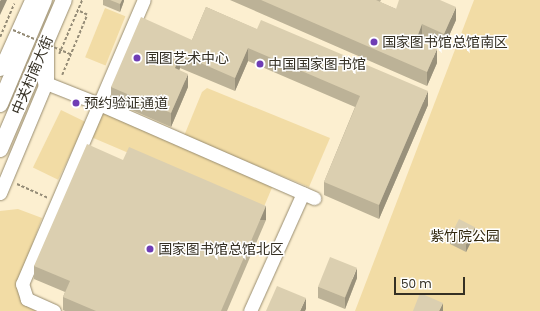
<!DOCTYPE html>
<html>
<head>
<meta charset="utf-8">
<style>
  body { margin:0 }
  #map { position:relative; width:540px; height:311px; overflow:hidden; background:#fcefd0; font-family:Poppins,"Noto Sans SC",sans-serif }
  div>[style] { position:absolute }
  .green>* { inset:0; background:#f2dca5; transform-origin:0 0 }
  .path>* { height:1.5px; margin-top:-0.75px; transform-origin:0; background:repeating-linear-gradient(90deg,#958c77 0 3px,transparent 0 5px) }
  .roads { filter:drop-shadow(0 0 1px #988c6f) drop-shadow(0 0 1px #988c6f) }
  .minor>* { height:13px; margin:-6.5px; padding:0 6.5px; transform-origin:6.5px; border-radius:6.5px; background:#fff }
  .major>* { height:16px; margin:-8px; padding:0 8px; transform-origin:8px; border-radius:8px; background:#fff }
  .path-bridge>* { height:1.5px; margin-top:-0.75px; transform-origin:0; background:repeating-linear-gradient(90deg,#958c77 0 3px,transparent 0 5px) }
  .wall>* { inset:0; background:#bcb297 }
  .shaded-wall>* { inset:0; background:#99917b; transform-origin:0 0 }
  .building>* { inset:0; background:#dbcfb0; transform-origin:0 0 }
  .dots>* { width:11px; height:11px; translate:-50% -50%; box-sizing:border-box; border:2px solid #fff; border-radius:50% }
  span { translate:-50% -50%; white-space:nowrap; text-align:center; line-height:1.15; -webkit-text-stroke:3px #fff; paint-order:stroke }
  .poi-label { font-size:14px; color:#353024 }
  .left { translate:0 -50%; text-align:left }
  .street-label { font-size:14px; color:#353024 }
  .park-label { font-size:14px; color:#32280e }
  .scale { position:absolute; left:394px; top:277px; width:71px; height:18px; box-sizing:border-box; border:2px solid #353024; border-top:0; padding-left:5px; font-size:12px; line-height:14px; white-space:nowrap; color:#353024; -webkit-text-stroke:3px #fff; paint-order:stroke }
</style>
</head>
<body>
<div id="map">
  <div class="green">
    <div style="clip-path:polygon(474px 0,540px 0,540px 311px,355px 311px)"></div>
    <div style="left:105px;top:8px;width:22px;height:53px;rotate:22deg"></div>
    <div style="clip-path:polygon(207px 88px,330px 138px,309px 187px,184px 136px,202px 92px)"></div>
    <div style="left:61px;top:110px;width:28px;height:64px;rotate:26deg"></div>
    <div style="left:101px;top:112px;width:187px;height:27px;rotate:23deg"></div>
    <div style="clip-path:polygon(18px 209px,42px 218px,18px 284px,42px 311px,0 311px,0 211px)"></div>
  </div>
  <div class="path">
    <div style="left:0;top:37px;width:36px;rotate:-67deg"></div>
    <div style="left:63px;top:51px;width:8px;rotate:23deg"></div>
    <div style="left:59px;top:54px;width:59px;rotate:-66.9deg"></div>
    <div style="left:62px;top:75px;width:65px;rotate:-67.4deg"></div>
    <div style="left:87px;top:15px;width:10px;rotate:-156deg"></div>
    <div style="left:17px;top:184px;width:34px;rotate:24deg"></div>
  </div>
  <div class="roads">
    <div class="minor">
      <div style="left:0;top:69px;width:76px;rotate:-65.8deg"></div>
      <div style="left:0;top:193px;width:119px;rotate:-67.3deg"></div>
      <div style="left:46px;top:83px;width:57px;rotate:21.6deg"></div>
      <div style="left:99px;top:104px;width:235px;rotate:23.6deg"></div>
      <div style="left:54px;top:311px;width:30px;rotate:-156deg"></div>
      <div style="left:27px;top:299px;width:16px;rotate:-108deg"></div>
      <div style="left:22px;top:284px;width:309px;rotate:-66.8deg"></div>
      <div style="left:250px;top:311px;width:129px;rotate:-65.8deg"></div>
    </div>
    <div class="major">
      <div style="left:46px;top:47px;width:36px;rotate:90deg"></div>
      <div style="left:0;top:104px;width:113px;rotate:-67.1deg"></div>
      <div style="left:0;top:149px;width:162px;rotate:-66.8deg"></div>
    </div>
  </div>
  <div class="path-bridge">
    <div style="left:13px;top:30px;width:54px;rotate:22.8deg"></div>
  </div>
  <div class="wall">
    <div style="clip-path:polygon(103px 0,124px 0,124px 1px,120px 12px,103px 5px)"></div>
    <div style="clip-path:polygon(230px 0,381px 0,380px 2px,396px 9px,456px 20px,444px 47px,422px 38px,420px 42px,437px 63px,427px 86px)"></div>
    <div style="clip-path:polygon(206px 7px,428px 105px,379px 219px,324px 195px,324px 182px,355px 107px,248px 61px,235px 91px,180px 68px,179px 70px,188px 87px,171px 127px,111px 101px,111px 87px,192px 40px)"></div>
    <div style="clip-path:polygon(123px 160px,266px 220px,227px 311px,65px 311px,63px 310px,63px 297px,65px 292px,34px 279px,34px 266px)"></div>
    <div style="clip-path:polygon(475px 234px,466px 252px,450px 244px,450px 236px)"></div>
    <div style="clip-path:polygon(357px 278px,345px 309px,318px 298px,318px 287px)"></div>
  </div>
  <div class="shaded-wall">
    <div style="clip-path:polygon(1px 0,7px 0,0 15px,0 1px)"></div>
    <div style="clip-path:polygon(122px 0,124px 0,124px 1px,120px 12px,120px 4px)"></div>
    <div style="clip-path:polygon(456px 7px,456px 20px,444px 47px,444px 34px)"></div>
    <div style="clip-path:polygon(422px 24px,422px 38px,416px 53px,416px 40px)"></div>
    <div style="clip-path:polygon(248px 48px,248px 61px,235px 91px,235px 78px)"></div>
    <div style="clip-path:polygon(437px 49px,437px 63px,427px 86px,427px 72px)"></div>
    <div style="clip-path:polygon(180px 54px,180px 68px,175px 81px,175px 68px)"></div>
    <div style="clip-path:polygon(188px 74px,188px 87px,171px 127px,171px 113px)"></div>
    <div style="clip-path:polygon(428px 91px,428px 105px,379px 219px,379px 205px)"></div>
    <div style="left:266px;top:206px;width:14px;height:114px;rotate:90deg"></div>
    <div style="clip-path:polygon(475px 227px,475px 234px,466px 252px,466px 244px)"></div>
    <div style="clip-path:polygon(357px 268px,357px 278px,345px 309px,345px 298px)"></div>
    <div style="clip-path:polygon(306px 298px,306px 309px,305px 311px,300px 311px)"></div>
    <div style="clip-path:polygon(443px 303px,443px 311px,439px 311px)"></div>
  </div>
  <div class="building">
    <div style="clip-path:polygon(110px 0,122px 0,120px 4px)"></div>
    <div style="clip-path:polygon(261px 0,376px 0,396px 9px,399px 0,440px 0,456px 7px,444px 34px,422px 24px,416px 40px,437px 49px,427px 72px)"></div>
    <div style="clip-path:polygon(206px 7px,257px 29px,261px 20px,428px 91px,379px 205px,324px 182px,360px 96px,248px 48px,235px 78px,180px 54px,175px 68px,188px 74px,171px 113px,111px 87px,141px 17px,192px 40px)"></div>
    <div style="clip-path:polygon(87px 144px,123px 160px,129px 147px,266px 206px,221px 311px,96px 311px,63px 297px,70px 281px,34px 266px)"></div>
    <div style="left:459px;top:219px;width:18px;height:19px;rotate:27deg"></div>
    <div style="left:330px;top:257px;width:29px;height:32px;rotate:22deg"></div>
    <div style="clip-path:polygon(277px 286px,306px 298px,300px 311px,266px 311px)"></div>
    <div style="clip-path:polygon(420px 293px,443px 303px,439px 311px,413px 311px)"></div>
  </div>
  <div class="dots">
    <div style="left:374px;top:42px;background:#6f3db5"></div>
    <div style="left:137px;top:58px;background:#6f3db5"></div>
    <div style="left:260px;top:64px;background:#6f3db5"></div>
    <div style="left:76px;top:103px;background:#6f3db5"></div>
    <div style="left:150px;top:249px;background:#6f3db5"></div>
  </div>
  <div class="poi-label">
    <span class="left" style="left:382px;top:42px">国家图书馆总馆南区</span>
    <span class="left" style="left:145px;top:58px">国图艺术中心</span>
    <span class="left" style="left:268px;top:64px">中国国家图书馆</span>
    <span class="left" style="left:84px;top:103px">预约验证通道</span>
    <span class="left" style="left:158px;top:249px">国家图书馆总馆北区</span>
  </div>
  <div class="street-label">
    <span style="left:32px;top:75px;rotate:-67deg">中关村南大街</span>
  </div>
  <div class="park-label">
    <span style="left:465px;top:236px">紫竹院公园</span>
  </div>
  <div class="scale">50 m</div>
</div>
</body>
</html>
